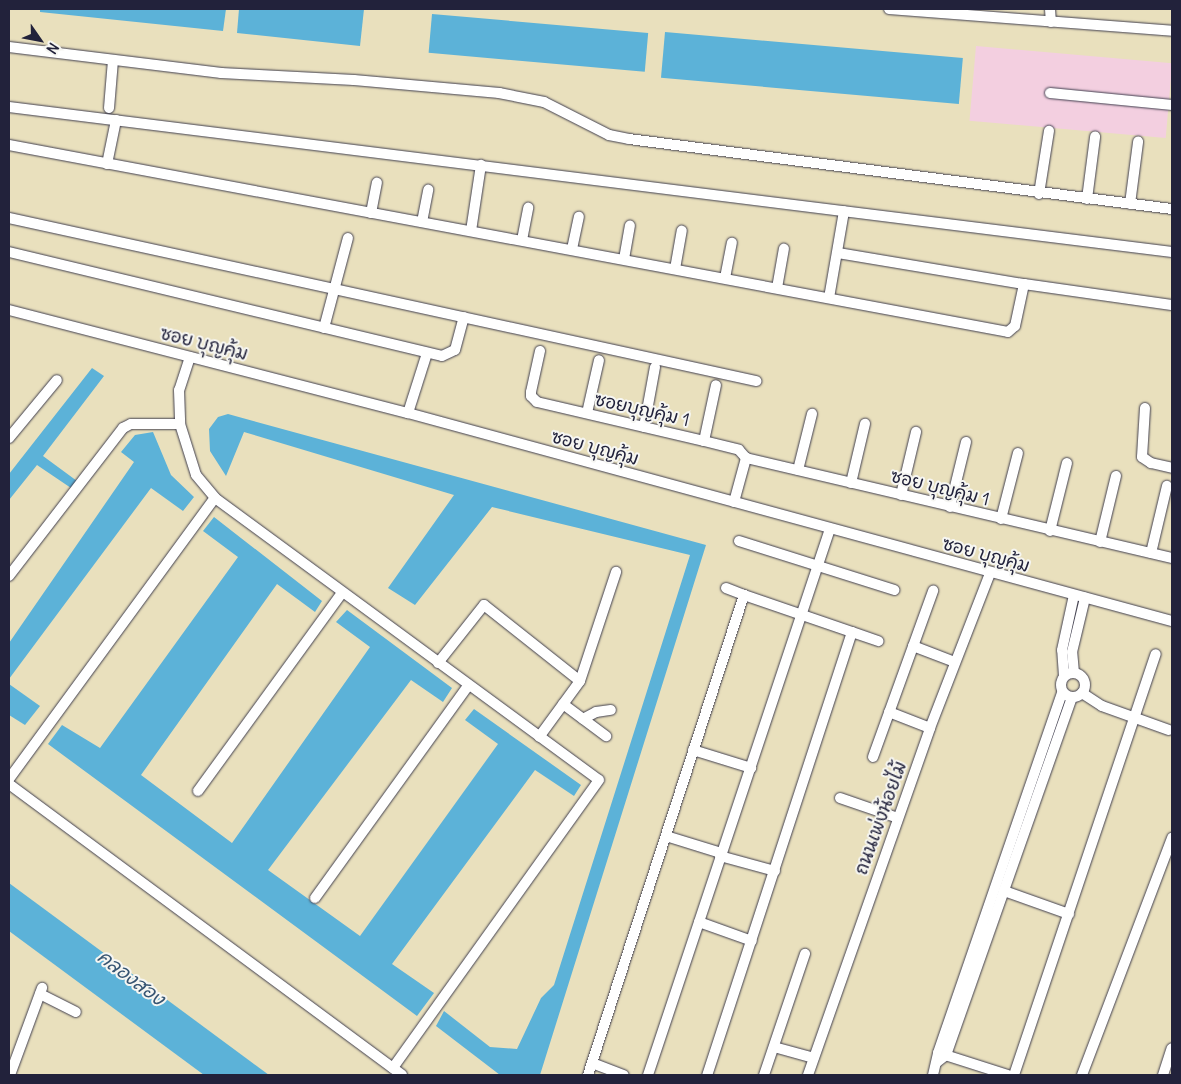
<!DOCTYPE html>
<html>
<head>
<meta charset="utf-8">
<style>
  body { margin:0 }
  #map { position:relative; width:1181px; height:1084px; overflow:hidden; background:#e9e0bd; font-family:Delius,"Playpen Sans Thai",sans-serif }
  div>[style] { position:absolute }
  .built>* { inset:0; background:#f3cfe0; transform-origin:0 0 }
  .water>* { inset:0; background:#5cb2d8; transform-origin:0 0 }
  .roads { filter:drop-shadow(0 0 1px #403e4e) drop-shadow(0 0 1px #403e4e) }
  .street>* { height:10px; margin:-5px; padding:0 5px; transform-origin:5px; border-radius:5px; background:#fff }
  .street>.ring { margin:-5px; padding:0; box-sizing:content-box; background:none; border:10px solid #fff; border-radius:50% }
  span { translate:-50% -50%; white-space:nowrap; text-align:center; line-height:1.15; -webkit-text-stroke:4px #f6f6f2; paint-order:stroke }
  .street-label { font-size:18px; color:#22223b }
  .water-label { font-size:19px; color:#365472; font-style:italic }
  .frame { position:absolute; inset:0; border:10px solid #22223b; pointer-events:none }
  .north { position:absolute; left:15px; top:15px; width:50px; height:50px; -webkit-text-stroke:4px #f6f6f2; paint-order:stroke; rotate:123deg; font-size:14px; font-weight:700; line-height:20px; text-align:center; color:#22223b }
  .north::after { content:''; display:block; margin:auto; width:18px; height:22px; background:#22223b; clip-path:polygon(50% 0,100% 100%,50% 72%,0 100%) }
</style>
</head>
<body>
<div id="map">
  <div class="built">
    <div style="left:976px;top:46px;width:197px;height:75px;rotate:5deg"></div>
  </div>
  <div class="water">
    <div style="clip-path:polygon(40px 9px,226px 9px,223px 31px,40px 12px)"></div>
    <div style="clip-path:polygon(239px 9px,364px 9px,360px 46px,237px 33px)"></div>
    <div style="left:432px;top:14px;width:217px;height:39px;rotate:5deg"></div>
    <div style="left:665px;top:32px;width:299px;height:46px;rotate:5deg"></div>
    <div style="clip-path:polygon(92px 368px,104px 376px,43px 456px,77px 481px,71px 488px,37px 465px,9px 500px,9px 474px)"></div>
    <div style="clip-path:polygon(228px 414px,706px 545px,540px 1075px,500px 1075px,436px 1026px,444px 1011px,490px 1047px,517px 1049px,541px 998px,554px 985px,690px 555px,492px 507px,415px 605px,388px 588px,454px 495px,244px 432px,226px 476px,210px 451px,209px 429px,218px 417px)"></div>
    <div style="clip-path:polygon(153px 432px,171px 475px,194px 497px,183px 511px,151px 488px,9px 679px,9px 643px,134px 462px,121px 452px,135px 435px)"></div>
    <div style="clip-path:polygon(214px 517px,322px 601px,315px 612px,277px 584px,141px 775px,232px 843px,370px 647px,336px 622px,347px 610px,452px 688px,443px 702px,411px 680px,268px 870px,360px 936px,498px 744px,465px 720px,474px 709px,581px 785px,574px 796px,535px 770px,392px 964px,434px 993px,417px 1016px,48px 744px,62px 725px,100px 748px,238px 557px,203px 531px)"></div>
    <div style="clip-path:polygon(9px 684px,40px 706px,25px 725px,9px 715px)"></div>
    <div style="clip-path:polygon(9px 883px,269px 1075px,204px 1075px,9px 931px)"></div>
  </div>
  <div class="roads">
    <div class="street">
      <div style="left:889px;top:9px;width:284px;rotate:4.4deg"></div>
      <div style="left:1050px;top:9px;width:13px;rotate:86deg"></div>
      <div style="left:9px;top:47px;width:214px;rotate:7deg"></div>
      <div style="left:221px;top:73px;width:133px;rotate:3deg"></div>
      <div style="left:354px;top:80px;width:146px;rotate:5.1deg"></div>
      <div style="left:499px;top:93px;width:46px;rotate:11.3deg"></div>
      <div style="left:544px;top:102px;width:73px;rotate:26.9deg"></div>
      <div style="left:609px;top:135px;width:20px;rotate:11deg"></div>
      <div style="left:629px;top:139px;width:547px;rotate:7.35deg"></div>
      <div style="left:1050px;top:93px;width:123px;rotate:5.6deg"></div>
      <div style="left:9px;top:107px;width:1172px;rotate:7.11deg"></div>
      <div style="left:109px;top:108px;width:48px;rotate:-85.2deg"></div>
      <div style="left:9px;top:145px;width:1016px;rotate:10.6deg"></div>
      <div style="left:1008px;top:332px;width:9px;rotate:-41deg"></div>
      <div style="left:1015px;top:326px;width:43px;rotate:-77.9deg"></div>
      <div style="left:1024px;top:284px;width:149px;rotate:8.1deg"></div>
      <div style="left:107px;top:164px;width:45px;rotate:-78.4deg"></div>
      <div style="left:1039px;top:194px;width:64px;rotate:-81deg"></div>
      <div style="left:1087px;top:199px;width:63px;rotate:-82.6deg"></div>
      <div style="left:1130px;top:204px;width:63px;rotate:-82.6deg"></div>
      <div style="left:371px;top:213px;width:31px;rotate:-79deg"></div>
      <div style="left:9px;top:218px;width:765px;rotate:12.31deg"></div>
      <div style="left:422px;top:222px;width:33px;rotate:-79deg"></div>
      <div style="left:471px;top:231px;width:67px;rotate:-81.4deg"></div>
      <div style="left:522px;top:240px;width:33px;rotate:-79deg"></div>
      <div style="left:572px;top:249px;width:33px;rotate:-78deg"></div>
      <div style="left:9px;top:252px;width:445px;rotate:13.5deg"></div>
      <div style="left:442px;top:356px;width:14px;rotate:-25deg"></div>
      <div style="left:455px;top:350px;width:34px;rotate:-75deg"></div>
      <div style="left:838px;top:253px;width:189px;rotate:9.5deg"></div>
      <div style="left:624px;top:259px;width:34px;rotate:-80deg"></div>
      <div style="left:675px;top:269px;width:39px;rotate:-80deg"></div>
      <div style="left:725px;top:278px;width:36px;rotate:-79deg"></div>
      <div style="left:777px;top:288px;width:40px;rotate:-80deg"></div>
      <div style="left:829px;top:298px;width:88px;rotate:-80.2deg"></div>
      <div style="left:9px;top:310px;width:412px;rotate:14.5deg"></div>
      <div style="left:408px;top:413px;width:792px;rotate:15.23deg"></div>
      <div style="left:324px;top:328px;width:93px;rotate:-75.1deg"></div>
      <div style="left:540px;top:351px;width:42px;rotate:102.4deg"></div>
      <div style="left:531px;top:392px;width:4px;rotate:90deg"></div>
      <div style="left:531px;top:396px;width:8px;rotate:45deg"></div>
      <div style="left:537px;top:402px;width:171px;rotate:13.1deg"></div>
      <div style="left:704px;top:441px;width:36px;rotate:14deg"></div>
      <div style="left:739px;top:450px;width:11px;rotate:49deg"></div>
      <div style="left:190px;top:357px;width:35px;rotate:108deg"></div>
      <div style="left:179px;top:390px;width:34px;rotate:88deg"></div>
      <div style="left:180px;top:424px;width:53px;rotate:72.6deg"></div>
      <div style="left:196px;top:475px;width:30px;rotate:50deg"></div>
      <div style="left:215px;top:498px;width:476px;rotate:36.3deg"></div>
      <div style="left:599px;top:780px;width:354px;rotate:125.6deg"></div>
      <div style="left:1145px;top:408px;width:49px;rotate:93.5deg"></div>
      <div style="left:1142px;top:457px;width:11px;rotate:34deg"></div>
      <div style="left:1151px;top:463px;width:22px;rotate:13deg"></div>
      <div style="left:408px;top:413px;width:63px;rotate:-72.4deg"></div>
      <div style="left:587px;top:413px;width:54px;rotate:-77.2deg"></div>
      <div style="left:644px;top:427px;width:61px;rotate:-79.6deg"></div>
      <div style="left:9px;top:438px;width:75px;rotate:-50.4deg"></div>
      <div style="left:704px;top:441px;width:57px;rotate:-77.9deg"></div>
      <div style="left:798px;top:470px;width:58px;rotate:-76deg"></div>
      <div style="left:851px;top:483px;width:61px;rotate:-76.7deg"></div>
      <div style="left:901px;top:495px;width:65px;rotate:-76.6deg"></div>
      <div style="left:734px;top:502px;width:46px;rotate:-74.7deg"></div>
      <div style="left:746px;top:458px;width:438px;rotate:13.2deg"></div>
      <div style="left:950px;top:507px;width:67px;rotate:-76.2deg"></div>
      <div style="left:1001px;top:519px;width:68px;rotate:-75.6deg"></div>
      <div style="left:1050px;top:531px;width:70px;rotate:-76deg"></div>
      <div style="left:739px;top:541px;width:163px;rotate:17.5deg"></div>
      <div style="left:1100px;top:542px;width:68px;rotate:-76.4deg"></div>
      <div style="left:1151px;top:553px;width:69px;rotate:-76.6deg"></div>
      <div style="left:9px;top:576px;width:187px;rotate:-52.4deg"></div>
      <div style="left:123px;top:428px;width:9px;rotate:-27deg"></div>
      <div style="left:131px;top:424px;width:49px"></div>
      <div style="left:726px;top:588px;width:19px;rotate:21deg"></div>
      <div style="left:852px;top:632px;width:28px;rotate:19deg"></div>
      <div style="left:913px;top:646px;width:45px;rotate:20.9deg"></div>
      <div style="left:438px;top:663px;width:74px;rotate:-51.6deg"></div>
      <div style="left:484px;top:605px;width:122px;rotate:38.4deg"></div>
      <div style="left:580px;top:681px;width:69px;rotate:126.2deg"></div>
      <div class="ring" style="left:1061px;top:673px;width:14px;height:14px"></div>
      <div style="left:1074px;top:673px;width:21px;rotate:-95deg"></div>
      <div style="left:1072px;top:652px;width:56px;rotate:-76.5deg"></div>
      <div style="left:1064px;top:676px;width:26px;rotate:-94deg"></div>
      <div style="left:1062px;top:650px;width:56px;rotate:-77.7deg"></div>
      <div style="left:580px;top:681px;width:115px;rotate:-71.7deg"></div>
      <div style="left:1082px;top:693px;width:24px;rotate:33deg"></div>
      <div style="left:1102px;top:706px;width:71px;rotate:19.7deg"></div>
      <div style="left:563px;top:704px;width:54px;rotate:36.7deg"></div>
      <div style="left:889px;top:712px;width:44px;rotate:21.3deg"></div>
      <div style="left:583px;top:719px;width:15px;rotate:-28deg"></div>
      <div style="left:596px;top:712px;width:15px;rotate:-8deg"></div>
      <div style="left:693px;top:750px;width:61px;rotate:17.2deg"></div>
      <div style="left:873px;top:757px;width:177px;rotate:-70.1deg"></div>
      <div style="left:9px;top:779px;width:348px;rotate:-53.8deg"></div>
      <div style="left:9px;top:784px;width:489px;rotate:36.5deg"></div>
      <div style="left:198px;top:791px;width:245px;rotate:-54deg"></div>
      <div style="left:840px;top:798px;width:61px;rotate:19deg"></div>
      <div style="left:666px;top:836px;width:58px;rotate:17.2deg"></div>
      <div style="left:720px;top:856px;width:57px;rotate:15.3deg"></div>
      <div style="left:1004px;top:891px;width:69px;rotate:19.5deg"></div>
      <div style="left:315px;top:898px;width:261px;rotate:-54.2deg"></div>
      <div style="left:699px;top:922px;width:56px;rotate:19.7deg"></div>
      <div style="left:40px;top:994px;width:40px;rotate:26.6deg"></div>
      <div style="left:774px;top:1047px;width:41px;rotate:15.4deg"></div>
      <div style="left:942px;top:1054px;width:69px;rotate:17.7deg"></div>
      <div style="left:937px;top:1062px;width:11px;rotate:-38deg"></div>
      <div style="left:946px;top:1055px;width:379px;rotate:-70.6deg"></div>
      <div style="left:592px;top:1063px;width:34px;rotate:21deg"></div>
      <div style="left:10px;top:1075px;width:93px;rotate:-69.8deg"></div>
      <div style="left:588px;top:1075px;width:505px;rotate:-72deg"></div>
      <div style="left:744px;top:595px;width:114px;rotate:18.9deg"></div>
      <div style="left:852px;top:632px;width:466px;rotate:108.1deg"></div>
      <div style="left:648px;top:1075px;width:576px;rotate:-71.57deg"></div>
      <div style="left:764px;top:1075px;width:128px;rotate:-71.3deg"></div>
      <div style="left:808px;top:1075px;width:368px;rotate:-70.6deg"></div>
      <div style="left:930px;top:728px;width:166px;rotate:-68.8deg"></div>
      <div style="left:933px;top:1075px;width:23px;rotate:-77deg"></div>
      <div style="left:938px;top:1053px;width:382px;rotate:-71deg"></div>
      <div style="left:1014px;top:1075px;width:444px;rotate:-71.4deg"></div>
      <div style="left:1082px;top:1075px;width:254px;rotate:-69.2deg"></div>
      <div style="left:1163px;top:1075px;width:28px;rotate:-72deg"></div>
    </div>
  </div>
  <div class="street-label">
    <span style="left:204px;top:344px;rotate:14deg">ซอย บุญคุ้ม</span>
    <span style="left:642px;top:410px;rotate:13deg">ซอยบุญคุ้ม 1</span>
    <span style="left:595px;top:448px;rotate:15deg">ซอย บุญคุ้ม</span>
    <span style="left:940px;top:488px;rotate:14deg">ซอย บุญคุ้ม 1</span>
    <span style="left:986px;top:555px;rotate:15deg">ซอย บุญคุ้ม</span>
    <span style="left:881px;top:818px;rotate:-70deg">ถนนเพ่งน้อยไม้</span>
  </div>
  <div class="water-label">
    <span style="left:131px;top:978px;rotate:37deg">คลองสอง</span>
  </div>
  <div class="frame"></div>
  <div class="north">N</div>
</div>
</body>
</html>
